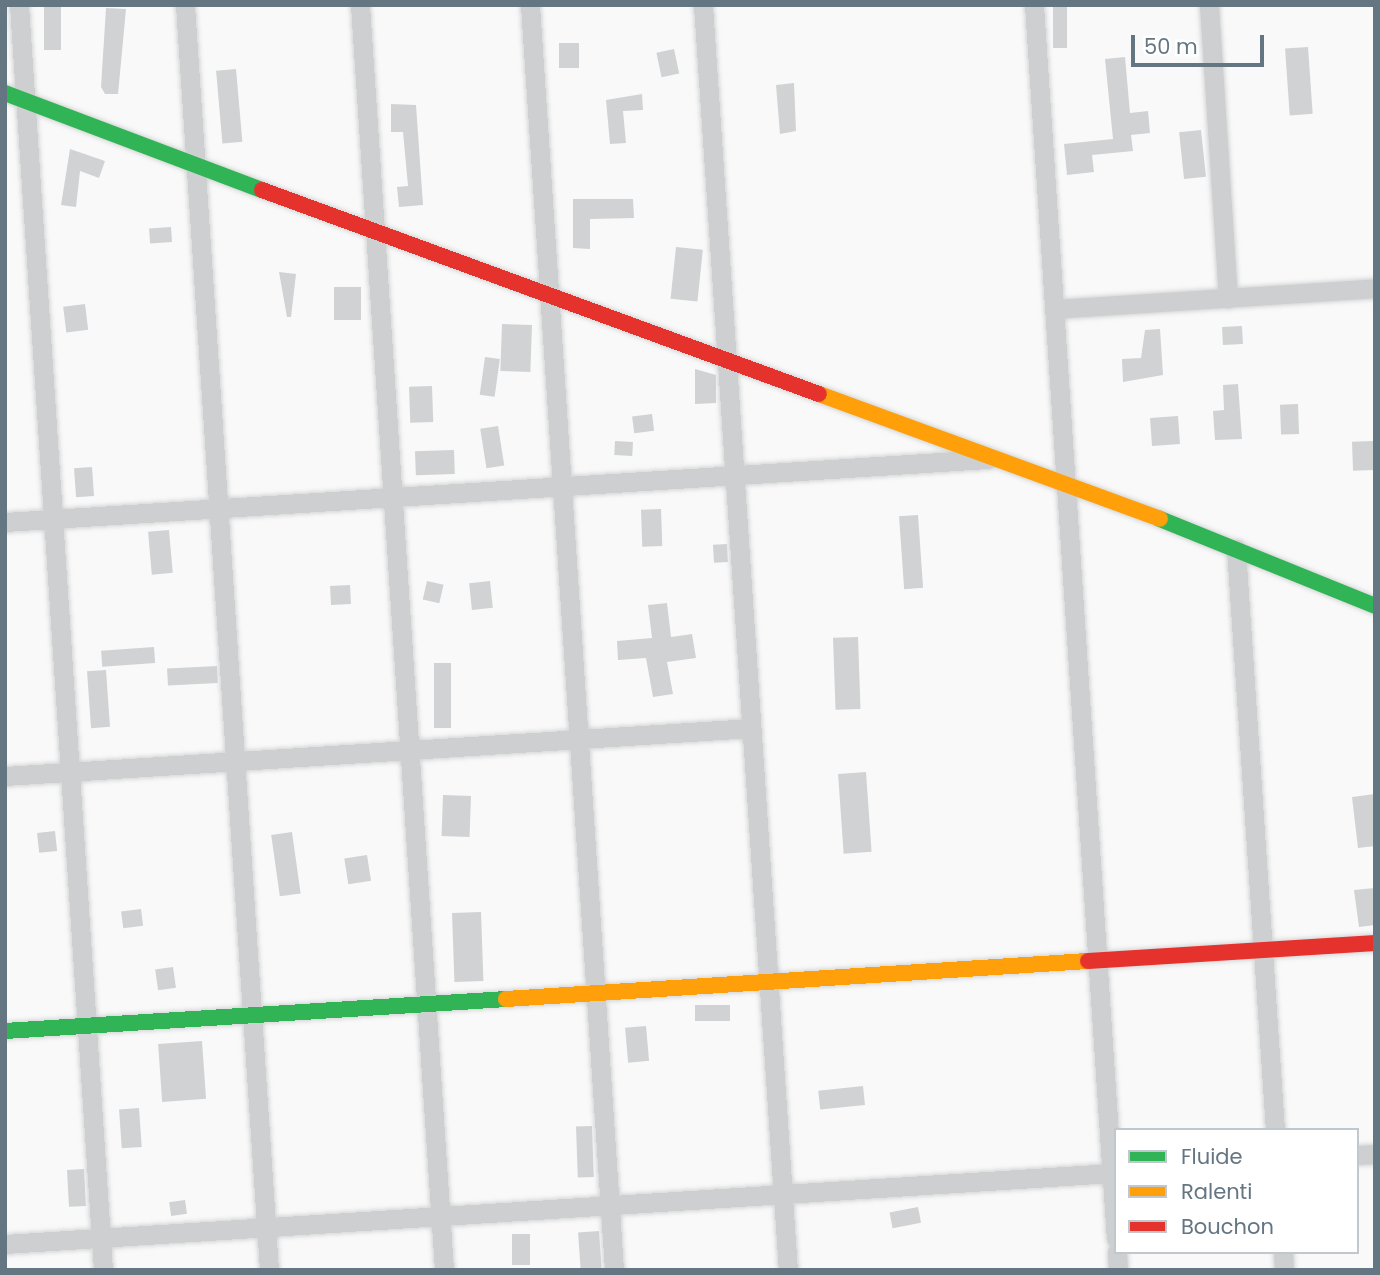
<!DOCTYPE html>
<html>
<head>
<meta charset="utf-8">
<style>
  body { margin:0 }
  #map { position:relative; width:1380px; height:1275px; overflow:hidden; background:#f9f9f9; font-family:Poppins,sans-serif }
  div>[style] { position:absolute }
  .building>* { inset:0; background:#d0d2d3; transform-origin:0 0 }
  .roads { filter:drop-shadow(0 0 2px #d5d6d7) drop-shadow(0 0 2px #d5d6d7) }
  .street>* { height:19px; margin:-9.5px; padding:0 9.5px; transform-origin:9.5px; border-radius:9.5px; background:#cecfd0 }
  .fast>* { height:16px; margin:-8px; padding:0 8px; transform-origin:8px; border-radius:8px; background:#30b455 }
  .slow>* { height:16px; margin:-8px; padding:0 8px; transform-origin:8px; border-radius:8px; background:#ff9f0a }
  .jam>* { height:16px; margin:-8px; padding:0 8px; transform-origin:8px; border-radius:8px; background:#e5322d }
  span { translate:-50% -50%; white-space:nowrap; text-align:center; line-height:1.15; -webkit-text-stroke:7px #fff; paint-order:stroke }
  .frame { position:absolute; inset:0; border:7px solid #657683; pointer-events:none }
  .legend { position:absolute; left:1114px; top:1128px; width:245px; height:126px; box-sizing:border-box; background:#fff; border:2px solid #c1c8cd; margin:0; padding:9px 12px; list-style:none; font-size:21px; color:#657683 }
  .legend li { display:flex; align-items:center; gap:14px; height:35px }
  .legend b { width:35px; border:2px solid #c1c8cd }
  .scale { position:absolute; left:1131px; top:35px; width:133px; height:32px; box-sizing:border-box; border:4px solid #657683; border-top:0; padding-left:9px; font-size:21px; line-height:24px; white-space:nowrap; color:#657683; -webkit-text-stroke:5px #fff; paint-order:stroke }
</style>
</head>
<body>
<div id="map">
  <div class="building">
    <div style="left:44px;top:5px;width:17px;height:45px"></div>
    <div style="left:1053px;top:5px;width:14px;height:43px"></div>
    <div style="clip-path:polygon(106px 8px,126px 9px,118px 94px,105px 94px,101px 87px)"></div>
    <div style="left:559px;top:43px;width:20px;height:25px"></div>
    <div style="left:1308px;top:47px;width:67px;height:23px;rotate:86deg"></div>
    <div style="left:674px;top:49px;width:25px;height:18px;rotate:78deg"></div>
    <div style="clip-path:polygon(1125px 57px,1130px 113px,1148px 111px,1150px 133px,1131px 135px,1133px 151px,1092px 155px,1094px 172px,1067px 175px,1064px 144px,1113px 139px,1105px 59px)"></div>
    <div style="left:236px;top:69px;width:73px;height:20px;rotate:85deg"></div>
    <div style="clip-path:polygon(794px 83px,796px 131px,780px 134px,776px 85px)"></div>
    <div style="clip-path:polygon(642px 94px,643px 110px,623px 111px,626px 143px,610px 144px,606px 100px)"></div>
    <div style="clip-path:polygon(391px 104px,416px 105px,423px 205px,399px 207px,397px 187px,408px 186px,403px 132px,391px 132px)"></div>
    <div style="left:1201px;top:130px;width:47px;height:22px;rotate:84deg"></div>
    <div style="clip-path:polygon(70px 149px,105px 161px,99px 178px,80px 171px,76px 207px,61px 205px)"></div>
    <div style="clip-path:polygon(573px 199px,633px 199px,634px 218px,590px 219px,590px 249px,573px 248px)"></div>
    <div style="left:171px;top:227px;width:15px;height:22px;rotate:86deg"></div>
    <div style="left:676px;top:247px;width:27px;height:52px;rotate:6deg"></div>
    <div style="clip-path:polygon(279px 272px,296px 274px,291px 317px,287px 317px)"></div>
    <div style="left:334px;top:287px;width:27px;height:33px"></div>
    <div style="left:85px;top:304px;width:26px;height:22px;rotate:83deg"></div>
    <div style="left:502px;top:324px;width:30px;height:47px;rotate:2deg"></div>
    <div style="left:1242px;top:326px;width:18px;height:20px;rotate:87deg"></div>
    <div style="clip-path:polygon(1160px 329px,1163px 375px,1123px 382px,1122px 359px,1141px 358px,1145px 330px)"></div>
    <div style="left:485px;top:357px;width:15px;height:38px;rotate:8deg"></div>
    <div style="clip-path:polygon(695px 369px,716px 375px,716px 403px,695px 404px)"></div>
    <div style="clip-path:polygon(1238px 384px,1242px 439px,1215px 440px,1213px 411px,1224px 410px,1223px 385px)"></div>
    <div style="left:432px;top:386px;width:36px;height:23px;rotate:88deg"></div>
    <div style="left:1298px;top:404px;width:30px;height:18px;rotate:88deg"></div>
    <div style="left:652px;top:414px;width:17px;height:20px;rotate:83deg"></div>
    <div style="left:1178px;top:416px;width:28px;height:28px;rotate:86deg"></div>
    <div style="left:498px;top:426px;width:40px;height:18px;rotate:81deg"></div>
    <div style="left:615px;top:441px;width:18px;height:14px;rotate:3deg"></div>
    <div style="left:1373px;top:441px;width:29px;height:21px;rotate:88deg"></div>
    <div style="left:454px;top:450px;width:24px;height:39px;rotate:88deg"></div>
    <div style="left:92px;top:467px;width:29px;height:18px;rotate:86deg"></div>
    <div style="left:661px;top:509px;width:37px;height:20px;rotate:88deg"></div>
    <div style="left:918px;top:515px;width:73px;height:19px;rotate:86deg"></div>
    <div style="left:169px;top:530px;width:43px;height:21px;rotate:85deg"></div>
    <div style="left:727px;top:544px;width:18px;height:14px;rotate:87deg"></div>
    <div style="left:427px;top:581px;width:17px;height:19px;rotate:13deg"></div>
    <div style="left:490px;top:581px;width:27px;height:21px;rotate:84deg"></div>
    <div style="left:350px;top:585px;width:19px;height:20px;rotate:87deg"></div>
    <div style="clip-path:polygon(667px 603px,671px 637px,692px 634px,696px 658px,667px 662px,673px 694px,653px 697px,646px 658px,618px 660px,617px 641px,652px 638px,648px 605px)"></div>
    <div style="left:858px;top:637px;width:72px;height:25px;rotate:88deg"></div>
    <div style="left:154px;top:647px;width:16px;height:53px;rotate:86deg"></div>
    <div style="left:434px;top:663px;width:17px;height:65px"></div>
    <div style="left:217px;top:666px;width:17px;height:50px;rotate:87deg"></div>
    <div style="left:106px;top:670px;width:57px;height:19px;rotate:86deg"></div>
    <div style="left:866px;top:772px;width:80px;height:28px;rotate:86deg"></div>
    <div style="clip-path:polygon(1375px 794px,1375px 846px,1358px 848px,1352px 797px)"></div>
    <div style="left:443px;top:795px;width:28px;height:41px;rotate:2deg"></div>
    <div style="left:55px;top:831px;width:20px;height:18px;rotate:84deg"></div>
    <div style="left:292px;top:832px;width:62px;height:21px;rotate:82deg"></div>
    <div style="left:367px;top:855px;width:26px;height:23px;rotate:81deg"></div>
    <div style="clip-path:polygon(1375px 888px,1375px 925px,1359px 927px,1354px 890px)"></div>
    <div style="left:141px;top:909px;width:17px;height:20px;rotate:83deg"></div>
    <div style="left:481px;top:912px;width:69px;height:29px;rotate:88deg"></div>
    <div style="left:173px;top:967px;width:21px;height:18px;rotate:82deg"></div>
    <div style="left:695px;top:1005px;width:35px;height:16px"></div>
    <div style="left:646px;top:1026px;width:35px;height:21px;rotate:85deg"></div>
    <div style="left:202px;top:1041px;width:58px;height:44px;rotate:86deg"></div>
    <div style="left:863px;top:1086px;width:19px;height:45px;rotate:84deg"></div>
    <div style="left:139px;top:1108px;width:39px;height:20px;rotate:86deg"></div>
    <div style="left:592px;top:1126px;width:51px;height:16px;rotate:88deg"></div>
    <div style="left:84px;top:1169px;width:37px;height:17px;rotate:87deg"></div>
    <div style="left:185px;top:1200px;width:14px;height:16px;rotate:82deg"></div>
    <div style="left:918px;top:1207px;width:16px;height:29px;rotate:79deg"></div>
    <div style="left:599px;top:1231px;width:39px;height:21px;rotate:86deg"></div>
    <div style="left:512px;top:1234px;width:18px;height:31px"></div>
  </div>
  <div class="roads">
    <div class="street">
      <div style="left:19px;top:5px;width:1268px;rotate:86.2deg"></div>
      <div style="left:185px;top:5px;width:1268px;rotate:86.2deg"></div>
      <div style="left:360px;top:5px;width:1268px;rotate:86.2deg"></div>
      <div style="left:530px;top:5px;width:1268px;rotate:86.2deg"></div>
      <div style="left:703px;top:5px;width:1268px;rotate:86.16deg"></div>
      <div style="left:1034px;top:5px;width:1236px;rotate:86.2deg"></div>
      <div style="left:1209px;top:5px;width:294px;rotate:86.3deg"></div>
      <div style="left:1054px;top:309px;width:322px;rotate:-3.7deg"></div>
      <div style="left:5px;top:522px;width:985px;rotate:-3.67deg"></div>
      <div style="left:1236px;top:549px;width:582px;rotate:86.16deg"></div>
      <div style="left:5px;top:776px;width:748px;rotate:-3.68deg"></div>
      <div style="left:1357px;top:1155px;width:18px;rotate:-3deg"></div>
      <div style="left:5px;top:1244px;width:1108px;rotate:-3.67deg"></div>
      <div style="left:1117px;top:1252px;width:18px;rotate:87deg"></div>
      <div style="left:1283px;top:1252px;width:18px;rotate:87deg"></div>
    </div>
    <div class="fast">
      <div style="left:5px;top:93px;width:275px;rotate:20.7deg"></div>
      <div style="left:1160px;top:519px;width:232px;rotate:22deg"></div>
      <div style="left:5px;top:1031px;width:502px;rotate:-3.65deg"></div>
    </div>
    <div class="slow">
      <div style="left:819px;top:394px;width:363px;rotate:20.1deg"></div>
      <div style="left:506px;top:999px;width:583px;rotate:-3.74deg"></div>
    </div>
    <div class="jam">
      <div style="left:262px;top:190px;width:593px;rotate:20.12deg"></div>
      <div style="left:1088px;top:961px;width:288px;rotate:-3.6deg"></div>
    </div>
  </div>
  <div class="frame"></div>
  <ul class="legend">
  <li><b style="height:9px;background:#30b455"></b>Fluide</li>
  <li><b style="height:9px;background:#ff9f0a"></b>Ralenti</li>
  <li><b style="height:9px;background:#e5322d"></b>Bouchon</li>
  </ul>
  <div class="scale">50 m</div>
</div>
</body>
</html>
